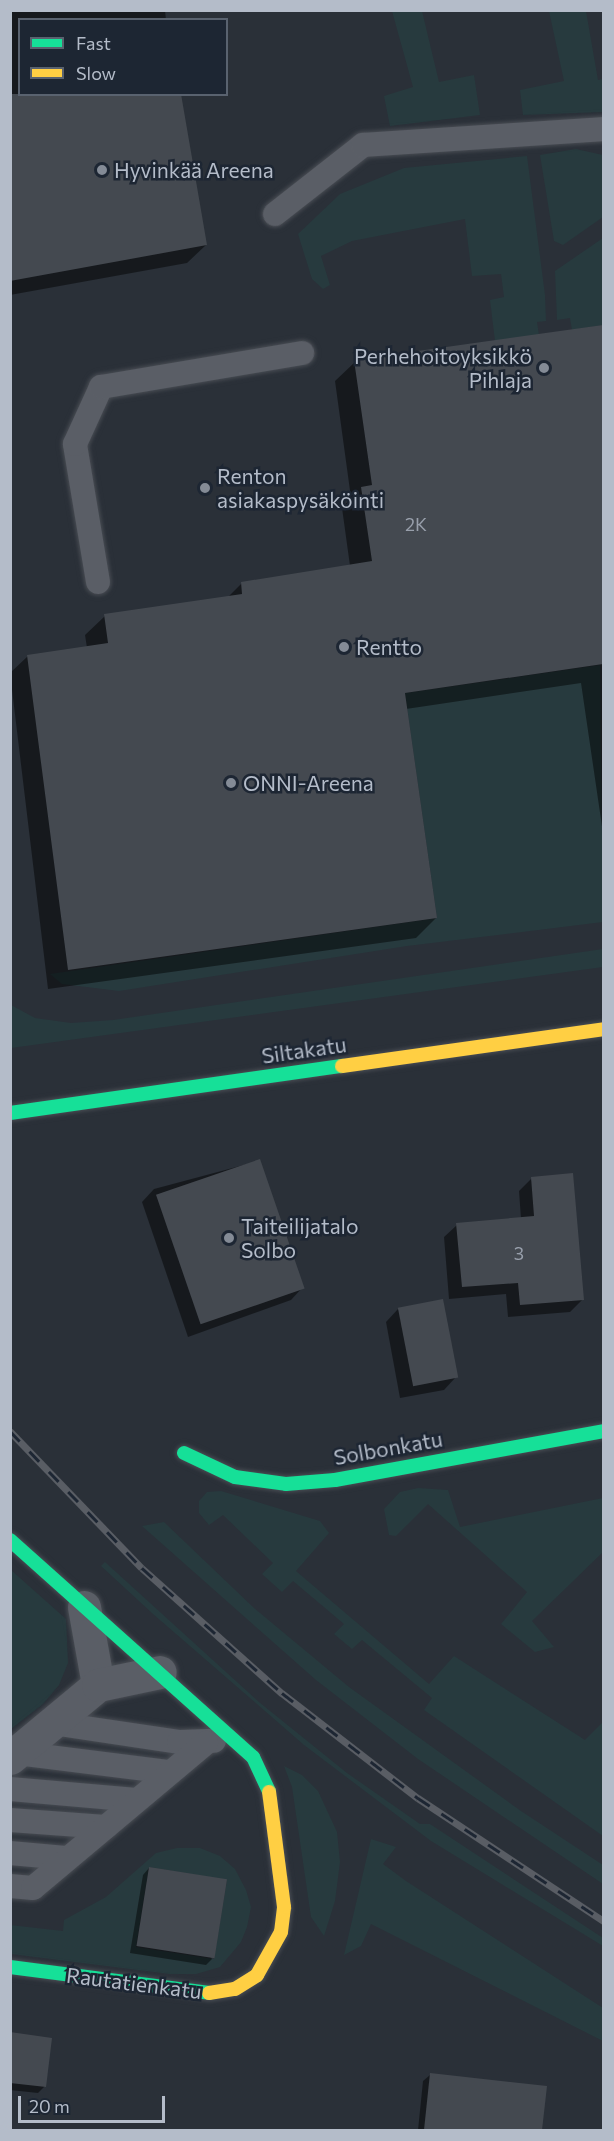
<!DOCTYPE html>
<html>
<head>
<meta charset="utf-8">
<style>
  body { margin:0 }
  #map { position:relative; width:614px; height:2141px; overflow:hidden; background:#2a3038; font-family:Commissioner,sans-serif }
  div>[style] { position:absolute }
  .green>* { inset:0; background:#273a3e }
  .shadow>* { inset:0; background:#0007 }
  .building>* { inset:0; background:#444950; transform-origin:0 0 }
  .roads { filter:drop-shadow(0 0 2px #484c53) drop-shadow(0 0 2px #484c53) }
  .lane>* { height:24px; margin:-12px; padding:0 12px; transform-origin:12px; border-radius:12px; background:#5a5e66 }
  .street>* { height:33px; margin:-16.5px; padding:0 16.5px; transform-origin:16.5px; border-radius:16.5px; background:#5a5e66 }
  .fast>* { height:14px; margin:-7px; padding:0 7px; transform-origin:7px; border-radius:7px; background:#16e098 }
  .slow>* { height:14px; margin:-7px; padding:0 7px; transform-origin:7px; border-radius:7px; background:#ffcf43 }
  .rail>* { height:7px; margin-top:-3.5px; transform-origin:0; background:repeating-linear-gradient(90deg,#1d2633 0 14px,#595d64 0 28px); box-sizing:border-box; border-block:2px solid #595d64 }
  .dots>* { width:16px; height:16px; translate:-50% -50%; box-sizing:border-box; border:3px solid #1d2633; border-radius:50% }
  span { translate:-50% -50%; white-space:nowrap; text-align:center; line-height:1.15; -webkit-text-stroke:5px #1d2633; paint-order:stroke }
  .number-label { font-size:18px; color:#989fab }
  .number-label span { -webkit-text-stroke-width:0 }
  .poi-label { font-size:21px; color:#b4bcc9 }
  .left { translate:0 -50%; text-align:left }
  .right { translate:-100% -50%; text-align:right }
  .street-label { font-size:21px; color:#b4bcc9 }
  .frame { position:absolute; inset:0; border:12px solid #b4bcc9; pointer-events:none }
  .legend { position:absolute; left:18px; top:18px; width:210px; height:78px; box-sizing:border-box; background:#1d2633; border:2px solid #59626f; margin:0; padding:8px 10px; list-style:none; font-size:18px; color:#b4bcc9 }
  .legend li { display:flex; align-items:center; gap:12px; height:30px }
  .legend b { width:30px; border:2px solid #59626f }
  .scale { position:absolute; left:18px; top:2096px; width:147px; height:27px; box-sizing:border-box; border:3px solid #b4bcc9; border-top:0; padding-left:8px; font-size:18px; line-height:21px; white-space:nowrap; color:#b4bcc9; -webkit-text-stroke:4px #1d2633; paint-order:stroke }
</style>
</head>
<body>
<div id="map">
  <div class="green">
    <div style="clip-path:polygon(392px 11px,422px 11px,439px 82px,474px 75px,480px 115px,390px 126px,384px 96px,413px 87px)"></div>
    <div style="clip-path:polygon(549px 11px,586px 11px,598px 80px,603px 79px,603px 112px,523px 115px,520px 90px,564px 81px)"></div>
    <div style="clip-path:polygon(576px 149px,603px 155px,603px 217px,563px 245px,554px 241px,540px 155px)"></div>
    <div style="clip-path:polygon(527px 156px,545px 295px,546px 321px,537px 322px,539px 335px,495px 341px,490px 300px,504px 297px,501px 274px,472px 276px,465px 219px,352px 241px,321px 256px,330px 285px,323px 289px,312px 279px,298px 234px,340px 194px,404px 168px)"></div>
    <div style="clip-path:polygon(603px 238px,603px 325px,572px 330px,570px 318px,557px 320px,555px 271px)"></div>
    <div style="clip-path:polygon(600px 665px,603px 922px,407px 946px,119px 991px,62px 984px,50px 974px,437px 918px,405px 693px)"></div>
    <div style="clip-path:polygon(603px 949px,603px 967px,11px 1048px,11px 1005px,35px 1018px,71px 1023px,113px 1020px)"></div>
    <div style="clip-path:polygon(418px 1488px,448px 1490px,460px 1527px,603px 1498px,603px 1552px,532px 1621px,554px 1647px,535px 1652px,501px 1624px,527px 1592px,428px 1504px,396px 1536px,389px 1535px,384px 1509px,400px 1492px)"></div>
    <div style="clip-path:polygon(221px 1491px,320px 1521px,329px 1533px,296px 1571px,429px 1684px,454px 1656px,585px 1740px,603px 1722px,603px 1836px,424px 1710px,432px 1698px,362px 1640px,352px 1649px,334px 1634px,344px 1624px,293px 1581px,282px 1592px,262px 1574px,273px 1563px,223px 1515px,209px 1525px,199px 1513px,199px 1501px,207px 1492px)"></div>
    <div style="clip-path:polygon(164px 1522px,254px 1608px,349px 1687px,521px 1811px,603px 1865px,603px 1884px,418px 1759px,316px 1680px,142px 1526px)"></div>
    <div style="clip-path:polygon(105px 1562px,259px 1702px,347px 1773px,420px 1824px,430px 1824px,603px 1938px,603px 1946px,431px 1841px,304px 1745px,153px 1614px,101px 1566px)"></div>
    <div style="clip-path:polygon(11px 1570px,66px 1619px,68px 1663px,59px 1685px,43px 1704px,11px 1729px)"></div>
    <div style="clip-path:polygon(284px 1766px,302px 1775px,318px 1791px,337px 1832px,340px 1862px,335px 1901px,324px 1936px,311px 1917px,292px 1787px)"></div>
    <div style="clip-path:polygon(371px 1839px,396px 1847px,383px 1864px,406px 1881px,603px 2008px,603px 2041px,371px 1924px,361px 1946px,344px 1955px)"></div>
    <div style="clip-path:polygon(evenodd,177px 1848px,200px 1848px,220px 1856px,235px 1869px,246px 1890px,251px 1907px,247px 1927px,241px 1942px,220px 1967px,196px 1974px,170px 1974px,11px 1954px,10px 1925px,63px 1931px,64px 1920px,106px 1897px,156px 1853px,177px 1848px,149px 1867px,227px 1880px,214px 1959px,136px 1947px,149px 1867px)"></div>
  </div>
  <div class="shadow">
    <div style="clip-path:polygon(10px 10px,165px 10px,166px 20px,20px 20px,20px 94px,206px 245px,187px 263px,10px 295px)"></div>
    <div style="clip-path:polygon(604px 326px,604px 840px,581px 683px,406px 709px,436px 918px,416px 938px,48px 989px,10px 673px,28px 656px,87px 648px,85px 635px,105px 616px,227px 598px,242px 583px,350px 566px,342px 508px,351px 498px,335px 381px,355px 362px)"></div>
    <div style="clip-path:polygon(259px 1161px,303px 1287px,291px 1300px,188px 1337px,142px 1202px,154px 1189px)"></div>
    <div style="clip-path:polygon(531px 1179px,583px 1299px,570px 1312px,508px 1317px,506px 1294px,449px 1299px,444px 1237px,457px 1225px,521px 1219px,519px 1191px)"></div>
    <div style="clip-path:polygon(398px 1309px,456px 1377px,444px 1390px,400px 1398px,386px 1322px)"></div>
    <div style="clip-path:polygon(149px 1868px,212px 1959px,206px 1965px,130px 1953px,143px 1875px)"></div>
    <div style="clip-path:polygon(10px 2034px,45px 2086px,38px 2093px,10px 2090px)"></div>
    <div style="clip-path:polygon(430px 2075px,545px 2087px,541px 2130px,418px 2130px,423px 2081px)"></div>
  </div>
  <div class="building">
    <div style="clip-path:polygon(10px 94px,181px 94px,207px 245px,10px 281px)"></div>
    <div style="clip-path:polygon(603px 325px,603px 664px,405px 693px,437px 918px,68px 970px,27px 655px,108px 643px,104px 614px,242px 594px,241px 582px,372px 561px,361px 487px,372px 485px,354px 360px)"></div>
    <div style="left:260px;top:1159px;width:137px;height:110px;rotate:71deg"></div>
    <div style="clip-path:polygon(573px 1173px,584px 1300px,520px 1305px,518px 1283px,462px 1287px,456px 1223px,534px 1216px,531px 1177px)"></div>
    <div style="left:443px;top:1299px;width:80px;height:46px;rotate:79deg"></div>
    <div style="left:149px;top:1867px;width:79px;height:80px;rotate:9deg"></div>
    <div style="clip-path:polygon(10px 2032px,52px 2038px,46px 2087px,10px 2083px)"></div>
    <div style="clip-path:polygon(430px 2073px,547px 2086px,542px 2130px,424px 2130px)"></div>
  </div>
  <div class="roads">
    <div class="lane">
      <div style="left:275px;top:214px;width:112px;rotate:-38.1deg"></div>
      <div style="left:363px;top:145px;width:242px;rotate:-3.8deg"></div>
      <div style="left:98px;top:582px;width:140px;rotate:-99.5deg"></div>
      <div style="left:75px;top:444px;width:63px;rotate:-65.5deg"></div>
      <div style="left:101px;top:387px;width:204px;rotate:-9.6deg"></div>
      <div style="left:52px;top:1723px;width:128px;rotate:8.5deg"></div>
      <div style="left:179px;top:1742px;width:35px;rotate:-2deg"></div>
      <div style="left:17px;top:1753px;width:154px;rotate:7.1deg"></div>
      <div style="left:10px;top:1789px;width:127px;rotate:5deg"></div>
      <div style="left:10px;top:1820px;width:96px;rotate:4.2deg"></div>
      <div style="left:10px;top:1853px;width:56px;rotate:5.1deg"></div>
      <div style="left:10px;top:1886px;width:23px;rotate:5deg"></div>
      <div style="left:33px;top:1888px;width:226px;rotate:-40deg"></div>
    </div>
    <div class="street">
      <div style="left:84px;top:1607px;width:79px;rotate:79.8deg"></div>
      <div style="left:10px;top:1758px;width:114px;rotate:-39.7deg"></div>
      <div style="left:98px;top:1685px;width:63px;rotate:-11.8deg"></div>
    </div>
    <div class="fast">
      <div style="left:10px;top:1113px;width:335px;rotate:-8.1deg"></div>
      <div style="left:184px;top:1453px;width:56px;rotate:25.2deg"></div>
      <div style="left:235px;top:1477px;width:51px;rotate:7.8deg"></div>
      <div style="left:286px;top:1484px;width:49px;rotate:-4.7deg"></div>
      <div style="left:335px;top:1480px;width:273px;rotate:-10.3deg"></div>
      <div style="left:10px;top:1540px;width:326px;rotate:41.8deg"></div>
      <div style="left:253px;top:1757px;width:38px;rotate:65deg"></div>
      <div style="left:10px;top:1967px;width:201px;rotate:7.4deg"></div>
    </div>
    <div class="slow">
      <div style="left:342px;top:1066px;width:265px;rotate:-8deg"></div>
      <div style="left:209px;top:1993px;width:26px;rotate:-9deg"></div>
      <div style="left:235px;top:1989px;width:26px;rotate:-32deg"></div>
      <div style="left:257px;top:1975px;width:49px;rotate:-60.8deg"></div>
      <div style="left:281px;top:1932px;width:25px;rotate:-83deg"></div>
      <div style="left:284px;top:1907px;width:116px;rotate:-97.4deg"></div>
    </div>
  </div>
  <div class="rail">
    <div style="left:10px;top:1431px;width:190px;rotate:46.1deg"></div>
    <div style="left:142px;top:1568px;width:188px;rotate:41.8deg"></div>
    <div style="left:282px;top:1693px;width:172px;rotate:37.7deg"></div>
    <div style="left:418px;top:1798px;width:223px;rotate:33.5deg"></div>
  </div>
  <div class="dots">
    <div style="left:102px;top:170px;background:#848b96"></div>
    <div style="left:544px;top:368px;background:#848b96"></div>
    <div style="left:205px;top:488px;background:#848b96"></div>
    <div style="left:344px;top:647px;background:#848b96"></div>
    <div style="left:231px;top:783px;background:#848b96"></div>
    <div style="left:229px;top:1238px;background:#848b96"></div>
  </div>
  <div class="number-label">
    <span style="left:416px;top:524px">2K</span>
    <span style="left:519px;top:1253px">3</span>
  </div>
  <div class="poi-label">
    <span class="left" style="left:114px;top:170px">Hyvinkää Areena</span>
    <span class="right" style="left:532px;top:368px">Perhehoitoyksikkö<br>Pihlaja</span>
    <span class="left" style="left:217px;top:488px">Renton<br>asiakaspysäköinti</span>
    <span class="left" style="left:356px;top:647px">Rentto</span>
    <span class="left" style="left:243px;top:783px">ONNI-Areena</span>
    <span class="left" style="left:241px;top:1238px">Taiteilijatalo<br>Solbo</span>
  </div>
  <div class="street-label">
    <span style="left:304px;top:1050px;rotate:-8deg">Siltakatu</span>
    <span style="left:388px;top:1448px;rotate:-10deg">Solbonkatu</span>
    <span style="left:134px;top:1983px;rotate:7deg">Rautatienkatu</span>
  </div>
  <div class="frame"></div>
  <ul class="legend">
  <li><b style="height:8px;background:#16e098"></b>Fast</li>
  <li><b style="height:8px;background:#ffcf43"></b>Slow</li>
  </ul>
  <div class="scale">20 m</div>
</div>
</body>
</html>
